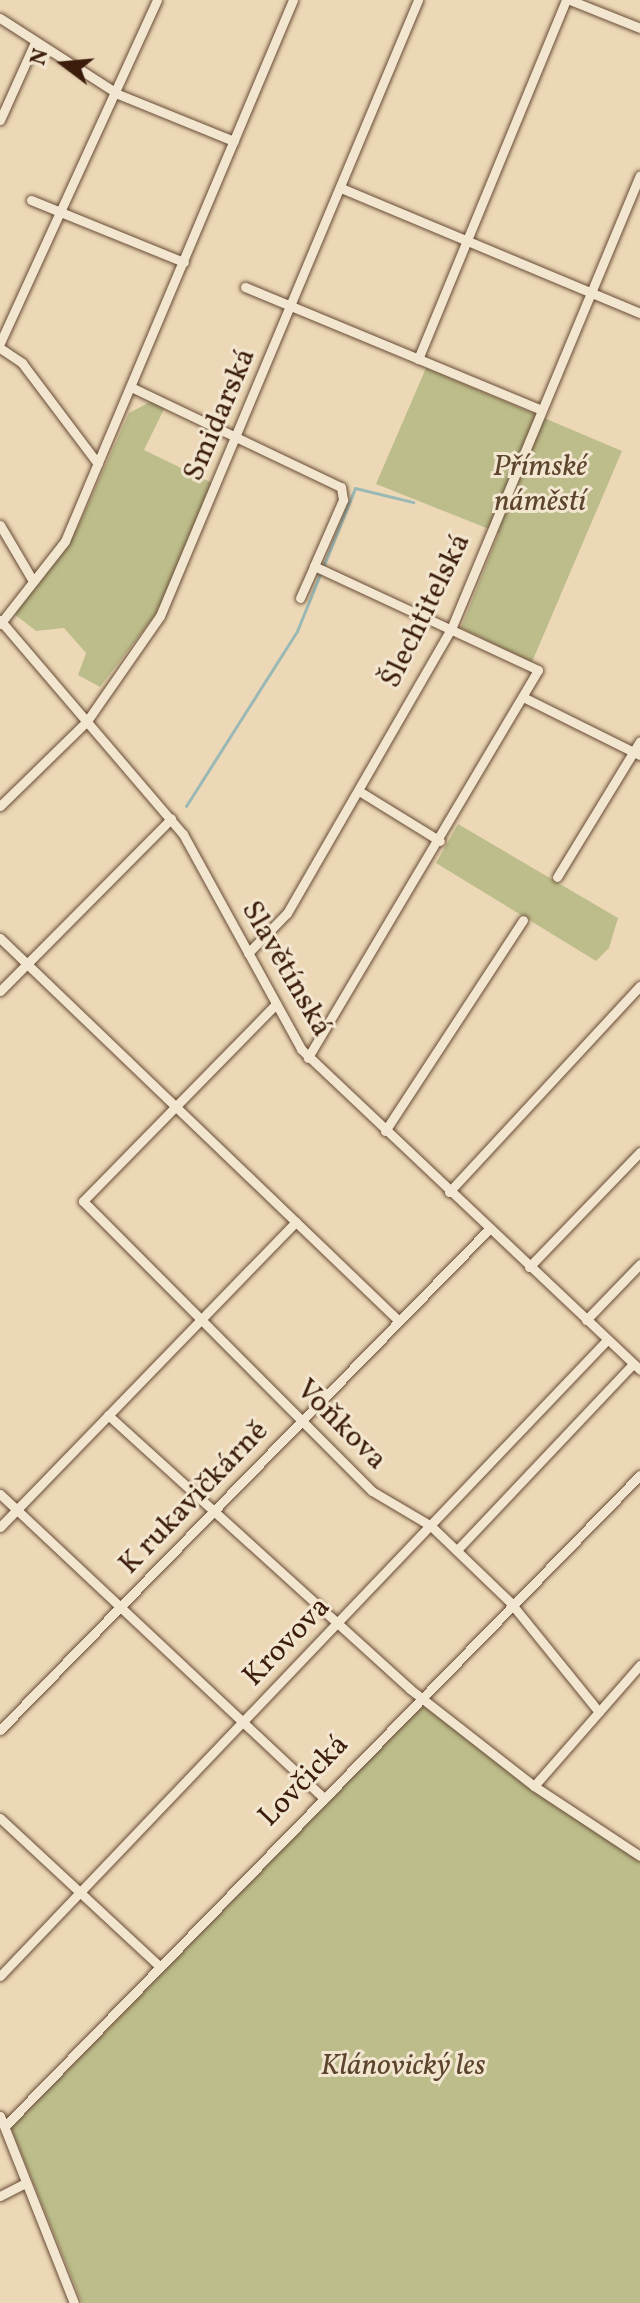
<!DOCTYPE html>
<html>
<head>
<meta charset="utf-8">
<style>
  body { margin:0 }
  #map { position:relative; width:640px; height:2303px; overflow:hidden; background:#ecd8b6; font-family:Vollkorn,serif }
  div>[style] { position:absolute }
  .green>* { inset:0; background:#bdbd8b }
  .stream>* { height:3px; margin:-1.5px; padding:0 1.5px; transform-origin:1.5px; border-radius:1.5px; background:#9ab9b5 }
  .roads { filter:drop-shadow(0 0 2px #684c36) drop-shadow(0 0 2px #684c36) }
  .minor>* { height:9px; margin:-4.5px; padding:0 4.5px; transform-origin:4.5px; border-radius:4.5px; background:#f3e6d0 }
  span { translate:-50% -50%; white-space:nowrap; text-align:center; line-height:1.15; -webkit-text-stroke:6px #f3e6d0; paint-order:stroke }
  .street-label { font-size:30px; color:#3c1d0c }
  .park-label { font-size:30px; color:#5c452c; font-style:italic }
  .north { position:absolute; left:24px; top:24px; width:80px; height:80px; -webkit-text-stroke:6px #f3e6d0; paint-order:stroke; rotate:286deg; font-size:22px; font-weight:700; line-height:32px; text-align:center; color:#3c1d0c }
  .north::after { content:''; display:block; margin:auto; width:28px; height:36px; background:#3c1d0c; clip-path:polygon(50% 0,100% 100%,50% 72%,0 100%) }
</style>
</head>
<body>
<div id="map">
  <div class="green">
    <div style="clip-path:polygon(426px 368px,622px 451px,532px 662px,461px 628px,499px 533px,376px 484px)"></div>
    <div style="clip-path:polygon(150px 402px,166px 405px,144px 450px,214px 484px,159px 610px,100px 687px,78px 675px,86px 653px,64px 628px,36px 631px,13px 613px,78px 527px,129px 413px)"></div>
    <div style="clip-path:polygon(458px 824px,618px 918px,609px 948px,596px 961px,436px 863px)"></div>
    <div style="clip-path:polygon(424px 1704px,527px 1787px,640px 1861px,640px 2303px,82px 2303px,11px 2128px)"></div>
  </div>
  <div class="stream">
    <div style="left:186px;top:806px;width:207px;rotate:-57.6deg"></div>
    <div style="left:297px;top:631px;width:154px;rotate:-67.9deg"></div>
    <div style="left:355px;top:488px;width:60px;rotate:13.6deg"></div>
  </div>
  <div class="roads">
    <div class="minor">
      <div style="left:570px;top:0;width:75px;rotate:21.8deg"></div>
      <div style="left:0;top:18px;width:140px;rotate:32.8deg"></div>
      <div style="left:118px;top:94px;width:125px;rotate:22.1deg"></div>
      <div style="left:0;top:120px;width:85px;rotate:-65.8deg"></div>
      <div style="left:341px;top:188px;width:324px;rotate:22.7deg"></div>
      <div style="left:31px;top:200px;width:165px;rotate:22.1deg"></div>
      <div style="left:245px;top:287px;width:321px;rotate:22.5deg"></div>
      <div style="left:0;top:343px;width:377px;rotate:-65.4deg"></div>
      <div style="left:0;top:348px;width:27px;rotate:34deg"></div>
      <div style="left:22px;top:363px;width:126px;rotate:53deg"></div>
      <div style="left:418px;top:359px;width:388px;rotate:-67.6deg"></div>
      <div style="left:133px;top:388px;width:230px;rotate:25.5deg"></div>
      <div style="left:341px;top:487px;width:13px;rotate:81deg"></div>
      <div style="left:343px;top:500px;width:72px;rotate:113.7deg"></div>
      <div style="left:314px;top:566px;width:247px;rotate:24.9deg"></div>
      <div style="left:538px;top:670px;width:451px;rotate:120.7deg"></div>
      <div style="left:0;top:525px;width:65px;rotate:59.5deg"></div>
      <div style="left:300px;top:598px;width:35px;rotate:-66deg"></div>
      <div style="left:0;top:620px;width:282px;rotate:49.5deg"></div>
      <div style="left:183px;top:834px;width:245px;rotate:61.2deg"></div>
      <div style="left:301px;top:1049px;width:467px;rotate:43.4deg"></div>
      <div style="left:0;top:624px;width:105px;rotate:-51.9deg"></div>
      <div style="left:65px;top:541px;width:587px;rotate:-67.15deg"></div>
      <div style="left:525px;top:698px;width:128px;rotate:26.4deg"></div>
      <div style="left:359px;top:791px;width:95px;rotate:31.7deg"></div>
      <div style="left:0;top:806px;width:122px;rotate:-44.3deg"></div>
      <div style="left:87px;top:721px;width:128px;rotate:-55.2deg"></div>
      <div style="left:160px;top:616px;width:668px;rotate:-67.27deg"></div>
      <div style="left:557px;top:877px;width:159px;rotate:-58.6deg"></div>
      <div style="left:0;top:938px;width:553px;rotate:43.83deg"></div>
      <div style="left:248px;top:953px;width:56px;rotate:-45.7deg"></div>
      <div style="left:287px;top:913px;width:328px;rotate:-60deg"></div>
      <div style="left:451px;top:629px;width:491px;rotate:-67.4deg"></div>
      <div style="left:0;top:991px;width:243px;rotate:-45.2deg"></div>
      <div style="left:276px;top:1004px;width:276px;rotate:134.4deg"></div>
      <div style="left:83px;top:1201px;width:409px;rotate:45.1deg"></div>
      <div style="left:372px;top:1491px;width:69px;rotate:30.7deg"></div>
      <div style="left:431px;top:1526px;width:110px;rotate:43.9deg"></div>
      <div style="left:510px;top:1602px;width:141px;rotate:51deg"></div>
      <div style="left:385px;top:1131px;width:252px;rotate:-56.8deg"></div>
      <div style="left:449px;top:1192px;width:281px;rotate:-47.2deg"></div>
      <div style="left:529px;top:1267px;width:160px;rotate:-46deg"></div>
      <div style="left:586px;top:1320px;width:78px;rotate:-46deg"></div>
      <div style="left:108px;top:1415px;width:408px;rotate:42.2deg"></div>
      <div style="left:410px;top:1689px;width:157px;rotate:38deg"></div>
      <div style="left:534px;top:1786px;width:127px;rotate:33.4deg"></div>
      <div style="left:0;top:1494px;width:441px;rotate:43.2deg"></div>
      <div style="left:0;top:1527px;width:425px;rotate:-45.9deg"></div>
      <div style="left:457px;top:1550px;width:256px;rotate:-46.6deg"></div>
      <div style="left:0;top:1730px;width:700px;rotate:-45.69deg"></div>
      <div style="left:534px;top:1786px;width:161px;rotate:-48.8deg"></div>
      <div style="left:0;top:1818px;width:217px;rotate:42.9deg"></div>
      <div style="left:0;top:1976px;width:879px;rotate:-46.34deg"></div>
      <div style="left:0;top:2116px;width:201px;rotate:68.4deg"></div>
      <div style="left:6px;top:2125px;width:908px;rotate:-45.71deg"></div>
      <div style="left:0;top:2196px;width:29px;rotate:-27deg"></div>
    </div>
  </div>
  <div class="street-label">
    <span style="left:220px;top:415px;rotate:-67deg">Smidarská</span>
    <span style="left:426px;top:611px;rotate:-64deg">Šlechtitelská</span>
    <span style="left:286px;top:969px;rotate:60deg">Slavětínská</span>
    <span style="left:341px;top:1425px;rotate:45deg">Voňkova</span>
    <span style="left:194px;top:1498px;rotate:-46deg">K rukavičkárně</span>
    <span style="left:287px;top:1642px;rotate:-46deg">Krovova</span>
    <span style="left:304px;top:1781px;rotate:-46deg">Lovčická</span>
  </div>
  <div class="park-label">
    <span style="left:540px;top:484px">Přímské<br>náměstí</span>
    <span style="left:403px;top:2066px">Klánovický les</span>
  </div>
  <div class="north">N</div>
</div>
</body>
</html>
